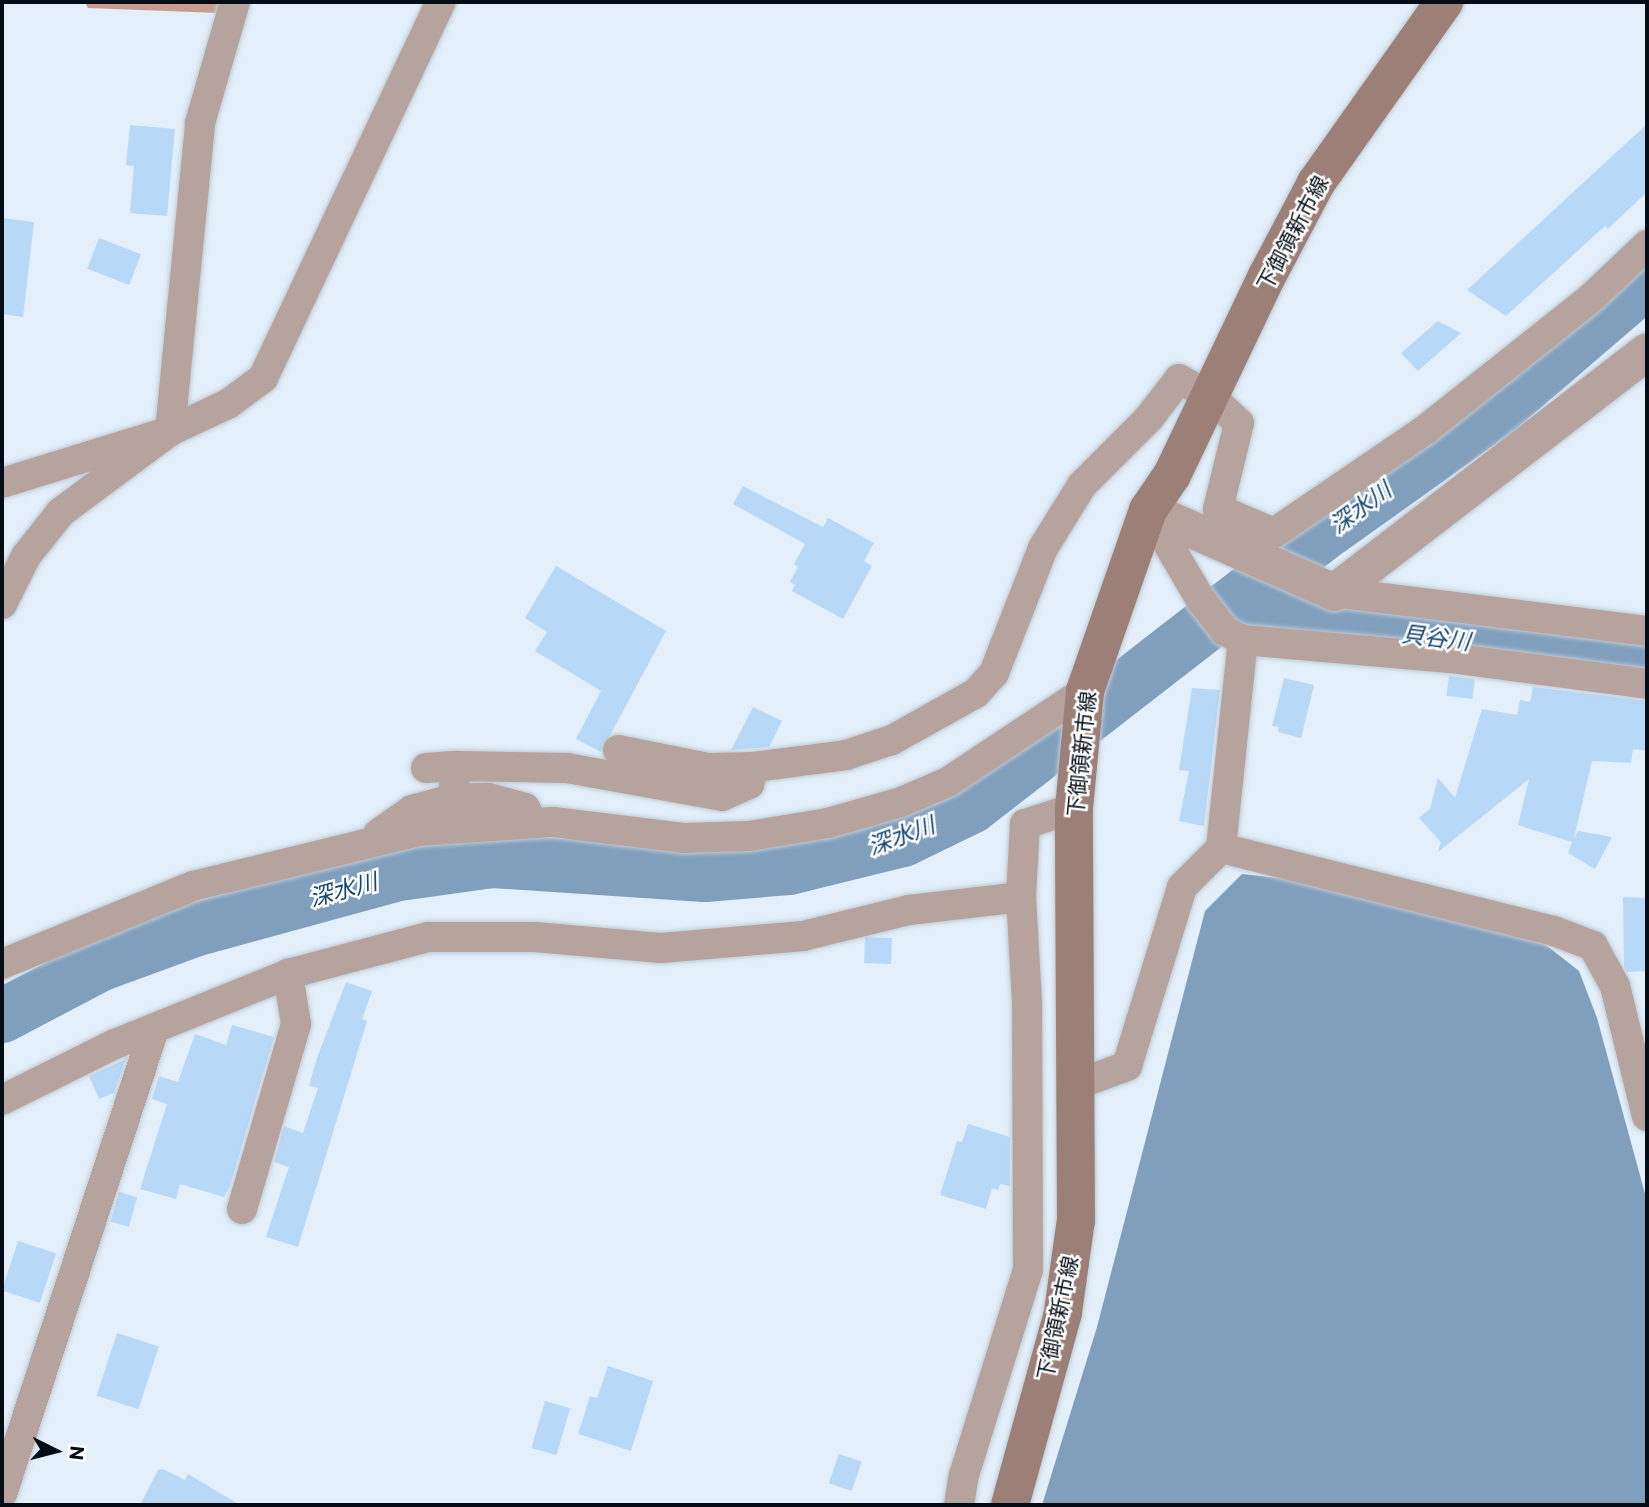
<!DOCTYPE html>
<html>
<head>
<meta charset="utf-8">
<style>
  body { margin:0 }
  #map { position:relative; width:1649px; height:1507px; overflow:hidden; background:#e3effa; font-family:Commissioner,"Noto Sans JP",sans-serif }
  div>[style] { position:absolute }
  .forest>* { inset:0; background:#c89d90 }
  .water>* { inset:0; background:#809fbd }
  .river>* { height:54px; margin:-27px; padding:0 27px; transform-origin:27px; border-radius:27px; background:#809fbd }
  .building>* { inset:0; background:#b8d8f8; transform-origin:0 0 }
  .roads { filter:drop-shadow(0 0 2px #bfcbd5) drop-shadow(0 0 2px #bfcbd5) }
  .minor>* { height:30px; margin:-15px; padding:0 15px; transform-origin:15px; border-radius:15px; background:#b7a39d }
  .tertiary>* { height:37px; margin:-18.5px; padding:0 18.5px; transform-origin:18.5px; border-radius:18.5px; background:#b7a39d }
  .secondary>* { height:38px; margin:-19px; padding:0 19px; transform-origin:19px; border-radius:19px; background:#9c8077 }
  span { translate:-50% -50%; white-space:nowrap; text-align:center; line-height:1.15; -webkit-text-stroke:5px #fff; paint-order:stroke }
  .street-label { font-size:21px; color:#040c15 }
  .water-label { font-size:23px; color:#164770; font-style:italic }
  .frame { position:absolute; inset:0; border:4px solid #040c15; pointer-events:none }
  .north { position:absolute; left:21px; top:1416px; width:70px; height:70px; -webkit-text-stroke:5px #fff; paint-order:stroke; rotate:96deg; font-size:19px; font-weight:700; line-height:28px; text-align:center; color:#040c15 }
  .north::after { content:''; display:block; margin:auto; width:24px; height:32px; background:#040c15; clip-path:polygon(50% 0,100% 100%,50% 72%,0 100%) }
</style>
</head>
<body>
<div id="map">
  <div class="forest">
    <div style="clip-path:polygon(85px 2px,222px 2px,218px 13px,88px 8px)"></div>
  </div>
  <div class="water">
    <div style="clip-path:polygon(1242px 874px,1296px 880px,1491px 929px,1546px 945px,1579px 971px,1597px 1018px,1647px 1201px,1647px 1505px,1042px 1505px,1097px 1327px,1205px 911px)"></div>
  </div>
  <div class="river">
    <div style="left:1225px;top:609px;width:426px;rotate:7.6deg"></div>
    <div style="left:2px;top:1016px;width:110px;rotate:-27.7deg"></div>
    <div style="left:99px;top:965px;width:101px;rotate:-20.2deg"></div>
    <div style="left:194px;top:930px;width:213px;rotate:-15.3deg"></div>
    <div style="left:399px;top:874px;width:94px;rotate:-8deg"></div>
    <div style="left:492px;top:861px;width:213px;rotate:3.8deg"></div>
    <div style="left:705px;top:875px;width:84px;rotate:-4.8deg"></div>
    <div style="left:789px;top:868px;width:117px;rotate:-13.8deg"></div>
    <div style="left:903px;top:840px;width:76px;rotate:-25.9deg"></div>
    <div style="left:971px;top:807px;width:454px;rotate:-37.8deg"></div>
    <div style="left:1330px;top:529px;width:206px;rotate:-35.5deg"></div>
    <div style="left:1498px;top:409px;width:196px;rotate:-40.7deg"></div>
  </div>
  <div class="building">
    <div style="clip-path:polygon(1647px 124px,1647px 192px,1608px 229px,1605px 226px,1506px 316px,1467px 290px)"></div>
    <div style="clip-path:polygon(130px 125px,175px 129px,167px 216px,130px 213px,134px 166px,126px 165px)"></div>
    <div style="clip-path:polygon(2px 218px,34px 222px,23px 317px,2px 314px)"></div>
    <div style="left:99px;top:238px;width:45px;height:33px;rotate:21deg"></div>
    <div style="clip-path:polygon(1438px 321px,1461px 333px,1418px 371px,1401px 353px)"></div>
    <div style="clip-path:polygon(743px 486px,823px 527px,828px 518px,874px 543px,864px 561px,872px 566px,843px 619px,792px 591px,795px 585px,790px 582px,798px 567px,794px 564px,805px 544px,733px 504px)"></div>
    <div style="clip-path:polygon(556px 566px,666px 631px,601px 752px,576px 739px,601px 691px,535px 651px,547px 632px,525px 618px)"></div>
    <div style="left:1449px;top:676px;width:26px;height:20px;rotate:7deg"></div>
    <div style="clip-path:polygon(1284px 678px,1314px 685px,1301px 738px,1278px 732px,1279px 727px,1272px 726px)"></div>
    <div style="clip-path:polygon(1533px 687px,1647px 701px,1647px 751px,1633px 749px,1631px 763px,1592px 761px,1574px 838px,1578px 831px,1612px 837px,1595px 869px,1568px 853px,1572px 842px,1518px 825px,1529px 779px,1438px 852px,1441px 842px,1419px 818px,1430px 809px,1438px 778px,1455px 798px,1482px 709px,1517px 715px,1520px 700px,1530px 702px)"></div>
    <div style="clip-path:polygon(1192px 688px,1220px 690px,1204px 826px,1179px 821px,1189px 771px,1179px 770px)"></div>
    <div style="clip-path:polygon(753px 707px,782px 721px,769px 747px,731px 750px)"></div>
    <div style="clip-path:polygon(1623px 897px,1647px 898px,1647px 971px,1627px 972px,1624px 966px)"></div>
    <div style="left:892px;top:938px;width:26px;height:27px;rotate:92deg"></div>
    <div style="clip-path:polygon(346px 982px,372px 991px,362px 1019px,367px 1021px,298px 1247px,266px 1237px,289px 1167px,274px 1162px,284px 1126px,303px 1133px,318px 1088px,309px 1086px,317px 1058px)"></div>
    <div style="clip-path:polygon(232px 1025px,274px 1037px,230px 1186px,224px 1197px,180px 1184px,176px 1199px,140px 1189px,167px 1104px,152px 1099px,159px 1076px,178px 1082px,195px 1034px,226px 1045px)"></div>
    <div style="clip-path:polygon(126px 1059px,114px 1093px,99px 1099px,89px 1076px)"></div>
    <div style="clip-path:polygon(968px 1124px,1010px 1137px,1010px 1186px,1000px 1184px,998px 1190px,992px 1188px,986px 1209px,940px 1195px,957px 1141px,962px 1142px)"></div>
    <div style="left:119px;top:1192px;width:19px;height:31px;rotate:16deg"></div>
    <div style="left:18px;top:1241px;width:40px;height:52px;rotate:18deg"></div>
    <div style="left:117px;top:1333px;width:44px;height:66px;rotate:18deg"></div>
    <div style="clip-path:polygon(608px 1366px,653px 1381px,631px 1451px,578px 1434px,590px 1396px,597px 1398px)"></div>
    <div style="left:545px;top:1401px;width:26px;height:49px;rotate:16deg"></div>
    <div style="left:839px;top:1454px;width:24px;height:31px;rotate:19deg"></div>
    <div style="clip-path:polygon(163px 1469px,185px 1480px,188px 1474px,240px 1505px,140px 1505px,158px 1470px)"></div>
  </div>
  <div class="roads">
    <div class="minor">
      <div style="left:2px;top:483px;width:176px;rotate:-17.2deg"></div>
      <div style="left:170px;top:431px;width:64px;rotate:-25deg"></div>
      <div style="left:228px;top:404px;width:44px;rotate:-36.6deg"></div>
      <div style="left:263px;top:378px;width:416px;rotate:-64.7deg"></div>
      <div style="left:1148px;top:510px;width:104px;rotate:59.5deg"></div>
      <div style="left:1201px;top:600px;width:39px;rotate:52deg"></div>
      <div style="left:1225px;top:631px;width:20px;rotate:27deg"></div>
      <div style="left:1243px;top:640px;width:208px;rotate:5deg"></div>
      <div style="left:1450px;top:658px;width:199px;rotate:7.5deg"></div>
      <div style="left:1334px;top:592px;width:315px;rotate:7.1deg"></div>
      <div style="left:2px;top:604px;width:54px;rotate:-63.4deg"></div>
      <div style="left:26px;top:556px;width:56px;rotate:-51.5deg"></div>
      <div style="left:61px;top:512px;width:136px;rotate:-36.6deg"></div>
      <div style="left:170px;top:431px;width:309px;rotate:-84.4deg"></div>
      <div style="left:200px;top:123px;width:126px;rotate:-73.9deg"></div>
      <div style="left:618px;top:750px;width:92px;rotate:11.3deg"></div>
      <div style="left:708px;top:768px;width:46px;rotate:-1.2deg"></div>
      <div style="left:754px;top:767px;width:93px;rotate:-7.4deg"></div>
      <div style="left:846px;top:755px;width:48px;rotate:-18.1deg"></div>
      <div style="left:892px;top:740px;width:96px;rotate:-29.2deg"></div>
      <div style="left:976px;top:693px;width:27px;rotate:-48deg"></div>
      <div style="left:994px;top:673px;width:134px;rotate:-68.6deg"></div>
      <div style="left:1043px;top:548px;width:74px;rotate:-58.2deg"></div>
      <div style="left:1082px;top:485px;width:95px;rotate:-45deg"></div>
      <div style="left:1149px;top:418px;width:49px;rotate:-52.4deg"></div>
      <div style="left:1179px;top:379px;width:37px;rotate:29deg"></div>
      <div style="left:1211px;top:397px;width:38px;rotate:43deg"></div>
      <div style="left:1239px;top:423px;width:89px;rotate:103.7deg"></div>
      <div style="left:1218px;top:509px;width:61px;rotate:23.2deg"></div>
      <div style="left:1274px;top:533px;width:183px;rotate:-34.3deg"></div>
      <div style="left:1425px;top:430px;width:213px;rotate:-38.5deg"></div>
      <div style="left:1592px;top:297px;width:76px;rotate:-43.4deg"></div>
      <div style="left:426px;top:768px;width:31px;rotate:-4deg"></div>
      <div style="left:452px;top:799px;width:33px;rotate:-81deg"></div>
      <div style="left:457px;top:766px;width:110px;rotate:1deg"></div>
      <div style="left:567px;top:768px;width:158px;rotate:10.2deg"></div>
      <div style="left:722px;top:796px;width:30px;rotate:-24deg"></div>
      <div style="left:749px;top:784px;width:18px;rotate:-74deg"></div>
      <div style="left:378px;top:834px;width:42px;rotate:-35.2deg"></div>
      <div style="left:412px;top:810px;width:41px;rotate:-15.4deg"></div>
      <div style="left:452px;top:799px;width:36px;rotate:-2deg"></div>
      <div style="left:488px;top:798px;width:38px;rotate:15deg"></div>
      <div style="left:525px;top:808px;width:17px;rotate:62deg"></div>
      <div style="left:1221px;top:848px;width:343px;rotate:14deg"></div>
      <div style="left:1554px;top:931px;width:42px;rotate:21deg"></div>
      <div style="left:1593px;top:946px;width:46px;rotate:61.2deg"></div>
      <div style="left:1615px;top:986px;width:134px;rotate:76.2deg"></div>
      <div style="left:2px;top:964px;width:206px;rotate:-22.2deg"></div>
      <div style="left:193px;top:886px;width:232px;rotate:-13.7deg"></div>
      <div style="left:418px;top:831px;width:135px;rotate:-3.8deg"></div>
      <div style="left:553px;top:822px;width:131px;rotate:7deg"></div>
      <div style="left:683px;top:838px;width:66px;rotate:-1.7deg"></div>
      <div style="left:749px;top:836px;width:80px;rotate:-9.3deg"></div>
      <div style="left:828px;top:823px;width:76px;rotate:-16deg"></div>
      <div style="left:901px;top:802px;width:51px;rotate:-23.1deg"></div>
      <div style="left:948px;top:782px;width:164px;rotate:-33.6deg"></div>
      <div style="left:1073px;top:1086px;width:58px;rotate:-20.3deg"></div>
      <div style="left:1127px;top:1066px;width:187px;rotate:-72.9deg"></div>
      <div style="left:1182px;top:887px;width:55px;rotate:-45deg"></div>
      <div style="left:1221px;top:848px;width:209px;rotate:-84deg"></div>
      <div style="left:2px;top:1100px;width:126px;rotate:-26.4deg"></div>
      <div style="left:115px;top:1044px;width:187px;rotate:-22deg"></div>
      <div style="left:288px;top:974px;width:145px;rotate:-14.8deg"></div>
      <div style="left:428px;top:937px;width:107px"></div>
      <div style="left:535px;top:937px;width:126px;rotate:5deg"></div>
      <div style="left:661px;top:948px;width:143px;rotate:-4.8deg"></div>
      <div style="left:803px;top:936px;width:109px;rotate:-13.8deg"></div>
      <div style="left:909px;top:910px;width:113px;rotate:-6.6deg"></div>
      <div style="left:242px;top:1209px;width:193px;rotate:-73.7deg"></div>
      <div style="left:296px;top:1024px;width:51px;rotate:-99.1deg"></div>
      <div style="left:2px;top:1494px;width:490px;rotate:-71.9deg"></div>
      <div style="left:959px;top:1505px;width:30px;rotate:-81deg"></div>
      <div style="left:964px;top:1475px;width:215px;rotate:-72.7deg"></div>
      <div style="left:1028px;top:1270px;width:267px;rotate:-90.2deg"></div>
      <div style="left:1027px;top:1003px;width:106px;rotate:-93.2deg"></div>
      <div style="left:1021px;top:897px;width:73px;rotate:-86.9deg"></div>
      <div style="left:1025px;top:824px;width:52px;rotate:-18.1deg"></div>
    </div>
    <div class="tertiary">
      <div style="left:1148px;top:510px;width:203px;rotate:23.8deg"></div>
      <div style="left:1334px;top:592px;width:395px;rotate:-37.6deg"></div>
    </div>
    <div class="secondary">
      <div style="left:1010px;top:1505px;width:200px;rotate:-74.6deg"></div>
      <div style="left:1063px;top:1312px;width:93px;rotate:-82deg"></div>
      <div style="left:1076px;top:1220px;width:412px;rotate:-90.3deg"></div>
      <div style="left:1074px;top:808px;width:118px;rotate:-84.6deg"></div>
      <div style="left:1085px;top:691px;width:192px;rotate:-70.8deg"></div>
      <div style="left:1148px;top:510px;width:42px;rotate:-55.6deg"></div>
      <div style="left:1172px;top:475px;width:221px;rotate:-64.5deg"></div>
      <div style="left:1267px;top:276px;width:105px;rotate:-62.2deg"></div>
      <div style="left:1316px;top:183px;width:222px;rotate:-54.7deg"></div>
    </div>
  </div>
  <div class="street-label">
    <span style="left:1292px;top:233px;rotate:-62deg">下御領新市線</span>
    <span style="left:1081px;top:754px;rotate:-84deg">下御領新市線</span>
    <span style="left:1057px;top:1318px;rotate:-78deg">下御領新市線</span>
  </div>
  <div class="water-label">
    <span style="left:1360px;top:507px;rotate:-36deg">深水川</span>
    <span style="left:1436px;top:637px;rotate:7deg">貝谷川</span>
    <span style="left:901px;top:835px;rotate:-20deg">深水川</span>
    <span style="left:343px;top:889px;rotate:-15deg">深水川</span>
  </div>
  <div class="frame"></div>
  <div class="north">N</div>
</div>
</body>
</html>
